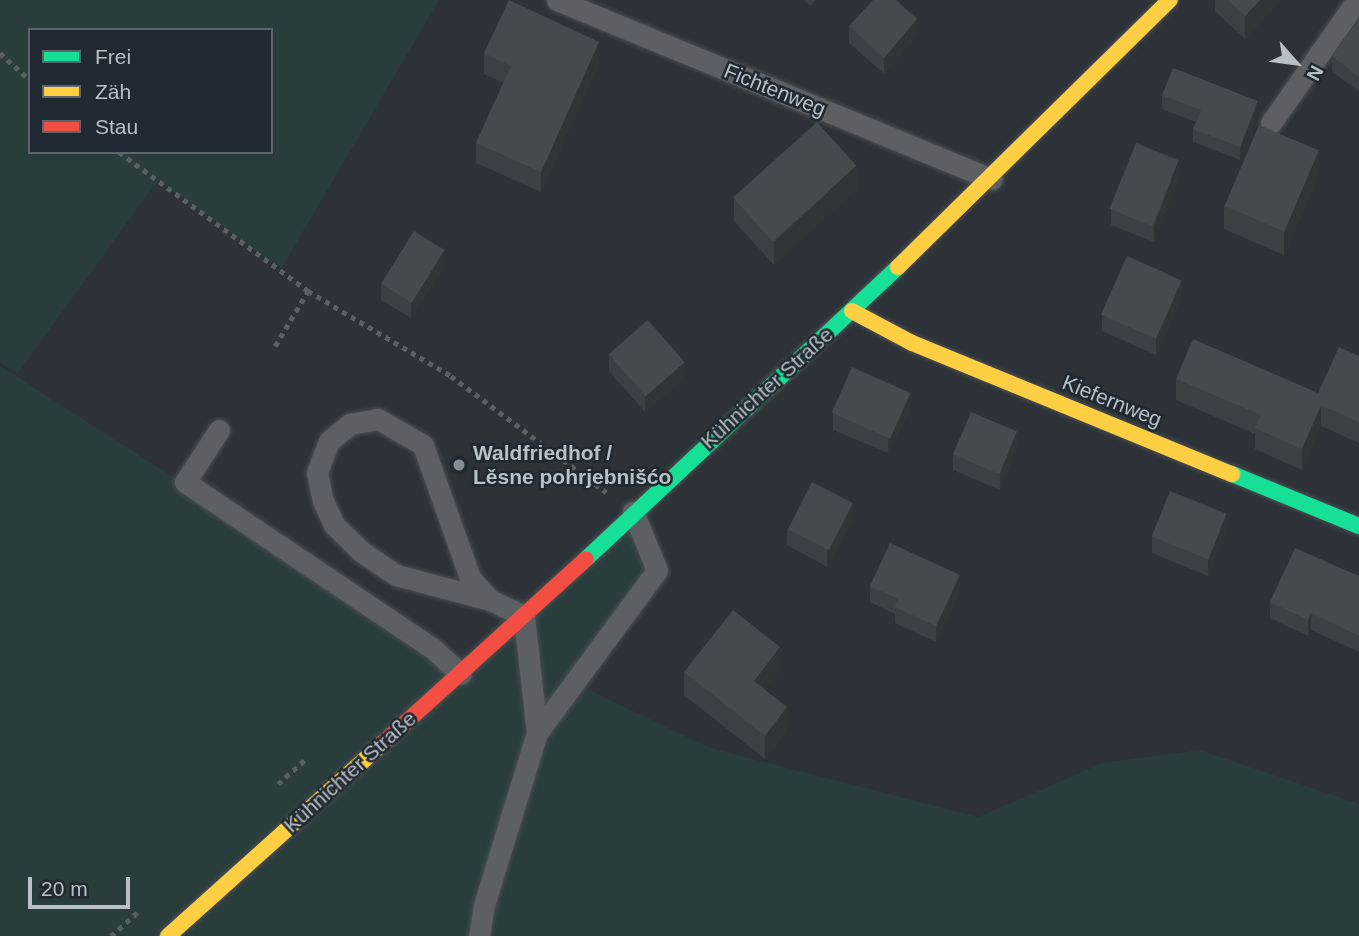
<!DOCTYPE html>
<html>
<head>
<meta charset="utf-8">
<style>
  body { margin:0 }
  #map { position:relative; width:1359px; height:936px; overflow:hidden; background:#2c3237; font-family:Helvetica,sans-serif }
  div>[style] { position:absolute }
  .green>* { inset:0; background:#2a3d3d }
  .path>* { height:4.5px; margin-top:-2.25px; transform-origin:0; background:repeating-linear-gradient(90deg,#5a5f62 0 5px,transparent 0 10px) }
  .roads { filter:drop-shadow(0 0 2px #4a4e52) drop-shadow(0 0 2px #4a4e52) }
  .lane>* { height:21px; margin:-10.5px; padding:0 10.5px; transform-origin:10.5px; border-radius:10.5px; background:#5c6065 }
  .fast>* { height:16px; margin:-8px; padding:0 8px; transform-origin:8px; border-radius:8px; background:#16e098 }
  .slow>* { height:16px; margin:-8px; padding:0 8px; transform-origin:8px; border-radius:8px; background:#ffcf43 }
  .jam>* { height:16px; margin:-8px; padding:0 8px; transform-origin:8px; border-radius:8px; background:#f24e42 }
  .wall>* { inset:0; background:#3b4044 }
  .shaded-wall>* { inset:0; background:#303437 }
  .building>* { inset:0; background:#454a4f; transform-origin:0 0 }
  .dots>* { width:19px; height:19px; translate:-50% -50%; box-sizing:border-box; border:4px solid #202931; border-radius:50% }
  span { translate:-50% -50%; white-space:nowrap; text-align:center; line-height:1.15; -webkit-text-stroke:5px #202931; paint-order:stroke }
  .street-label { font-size:21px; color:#b7bfc7 }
  .poi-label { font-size:21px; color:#b7bfc7; font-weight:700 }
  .left { translate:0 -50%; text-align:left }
  .legend { position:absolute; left:28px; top:28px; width:245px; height:126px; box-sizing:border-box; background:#202931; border:2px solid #5c656d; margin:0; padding:9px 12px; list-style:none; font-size:21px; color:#b7bfc7 }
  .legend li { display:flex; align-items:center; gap:14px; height:35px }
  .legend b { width:35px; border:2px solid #5c656d }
  .north { position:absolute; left:1261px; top:28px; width:70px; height:70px; -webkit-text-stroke:5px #202931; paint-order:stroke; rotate:118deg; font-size:19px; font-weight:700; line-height:28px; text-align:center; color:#b7bfc7 }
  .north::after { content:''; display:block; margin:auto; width:24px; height:32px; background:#b7bfc7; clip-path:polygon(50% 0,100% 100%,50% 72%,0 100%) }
  .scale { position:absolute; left:28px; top:877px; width:102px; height:32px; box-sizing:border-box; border:4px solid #b7bfc7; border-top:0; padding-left:9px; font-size:21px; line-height:24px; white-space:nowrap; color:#b7bfc7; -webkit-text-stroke:5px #202931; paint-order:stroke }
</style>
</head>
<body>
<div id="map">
  <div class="green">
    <div style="clip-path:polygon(evenodd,0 0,439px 0,281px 269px,158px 180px,18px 373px,0 362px,0 0,30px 30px,271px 30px,271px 152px,30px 152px,30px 30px)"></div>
    <div style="clip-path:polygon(0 366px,184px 484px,458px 673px,165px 936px,0 936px)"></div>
    <div style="clip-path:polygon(632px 514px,656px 570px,540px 728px,526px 617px)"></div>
    <div style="clip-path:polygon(523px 619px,535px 732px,478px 936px,171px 936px)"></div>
    <div style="clip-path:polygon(577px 684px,710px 748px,978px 817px,1103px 763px,1200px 750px,1359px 804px,1359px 936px,481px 936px,539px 734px)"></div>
  </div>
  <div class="path">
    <div style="left:0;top:53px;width:40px;rotate:42deg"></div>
    <div style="left:119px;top:152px;width:235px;rotate:36.3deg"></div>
    <div style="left:308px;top:291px;width:166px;rotate:30.7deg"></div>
    <div style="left:451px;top:376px;width:194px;rotate:36.8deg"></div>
    <div style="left:275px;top:346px;width:64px;rotate:-59deg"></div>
    <div style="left:278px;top:784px;width:40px;rotate:-42deg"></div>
    <div style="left:111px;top:936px;width:39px;rotate:-42deg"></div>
  </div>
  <div class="roads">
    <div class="lane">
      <div style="left:557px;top:0;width:470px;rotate:22.4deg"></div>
      <div style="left:1271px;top:123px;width:150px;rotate:-55deg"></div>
      <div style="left:219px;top:430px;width:62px;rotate:123.2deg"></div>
      <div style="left:185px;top:482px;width:296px;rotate:33.9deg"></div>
      <div style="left:431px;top:647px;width:40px;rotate:42deg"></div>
      <div style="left:490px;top:600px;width:30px;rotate:-132deg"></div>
      <div style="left:470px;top:578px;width:141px;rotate:-109.5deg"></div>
      <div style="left:423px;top:445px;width:52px;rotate:-150deg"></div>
      <div style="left:378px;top:419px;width:28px;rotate:170deg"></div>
      <div style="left:350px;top:424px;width:27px;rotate:141deg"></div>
      <div style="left:329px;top:441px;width:34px;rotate:111deg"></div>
      <div style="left:317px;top:473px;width:29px;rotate:78deg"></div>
      <div style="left:323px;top:501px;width:26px;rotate:65deg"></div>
      <div style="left:334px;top:525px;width:39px;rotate:44deg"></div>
      <div style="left:362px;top:552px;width:41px;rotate:34.1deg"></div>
      <div style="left:396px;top:575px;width:97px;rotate:14.9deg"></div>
      <div style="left:490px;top:600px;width:38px;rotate:25deg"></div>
      <div style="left:524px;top:616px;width:118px;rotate:83.7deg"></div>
      <div style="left:479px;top:936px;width:31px;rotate:-81deg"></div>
      <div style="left:484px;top:905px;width:180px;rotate:-72.9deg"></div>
      <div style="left:537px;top:733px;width:202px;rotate:-53.6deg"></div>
      <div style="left:657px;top:570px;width:63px;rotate:-112.5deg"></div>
    </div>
    <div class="fast">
      <div style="left:1232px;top:474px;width:137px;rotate:22.3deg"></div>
      <div style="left:586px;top:559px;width:427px;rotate:-43.1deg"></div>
    </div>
    <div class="slow">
      <div style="left:898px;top:267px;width:381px;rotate:-44.5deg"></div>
      <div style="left:852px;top:311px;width:68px;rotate:28.1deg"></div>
      <div style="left:912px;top:343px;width:346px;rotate:22.3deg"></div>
      <div style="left:168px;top:936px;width:288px;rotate:-41.9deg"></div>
    </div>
    <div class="jam">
      <div style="left:382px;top:744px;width:275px;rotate:-42.2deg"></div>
    </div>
  </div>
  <div class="wall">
    <div style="clip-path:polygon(804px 0,816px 0,810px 6px)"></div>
    <div style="clip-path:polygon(1215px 0,1281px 0,1245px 39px,1215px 11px)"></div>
    <div style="clip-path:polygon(1359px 19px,1359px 92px,1332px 71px,1332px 56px)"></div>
    <div style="clip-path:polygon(849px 26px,917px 35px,884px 74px,849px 43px)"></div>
    <div style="clip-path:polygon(484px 53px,599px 63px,541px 192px,476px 163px,476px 143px,503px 83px,484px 74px)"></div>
    <div style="clip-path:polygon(1162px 95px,1258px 115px,1240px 160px,1193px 142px,1193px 129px,1196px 122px,1162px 109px)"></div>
    <div style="clip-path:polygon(1319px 174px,1284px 255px,1224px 229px,1224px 206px)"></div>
    <div style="clip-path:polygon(1179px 176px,1154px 242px,1111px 225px,1111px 209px)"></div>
    <div style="clip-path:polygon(857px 189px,774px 265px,734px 221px,734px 198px)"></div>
    <div style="clip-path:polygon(444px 266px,411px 318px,381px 300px,381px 283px)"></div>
    <div style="clip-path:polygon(1182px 296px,1156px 355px,1102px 331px,1102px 315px)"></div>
    <div style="clip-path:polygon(609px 355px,685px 378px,645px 412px,609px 371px)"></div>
    <div style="clip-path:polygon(1359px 356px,1359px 443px,1321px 426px,1302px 470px,1255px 449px,1255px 434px,1176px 400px,1176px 379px,1318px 393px)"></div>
    <div style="clip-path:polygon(911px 409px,888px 453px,833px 430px,833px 413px)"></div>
    <div style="clip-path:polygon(1017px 448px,1000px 490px,953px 470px,953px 454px)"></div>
    <div style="clip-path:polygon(853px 519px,827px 567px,787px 545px,787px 529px)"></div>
    <div style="clip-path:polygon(1227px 530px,1208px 576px,1152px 553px,1152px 537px)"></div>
    <div style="clip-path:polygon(1359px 576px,1359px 652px,1311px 630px,1308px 636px,1270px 618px,1270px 602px)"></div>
    <div style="clip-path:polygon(870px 586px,960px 592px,936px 642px,895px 623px,895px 614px,870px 602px)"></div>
    <div style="clip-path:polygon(780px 670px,765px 690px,787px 730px,765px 759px,684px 695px,684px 672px)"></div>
  </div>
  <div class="shaded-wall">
    <div style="clip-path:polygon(1260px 0,1281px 0,1245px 39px,1245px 16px)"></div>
    <div style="clip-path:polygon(917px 19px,917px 35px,884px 74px,884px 58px)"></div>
    <div style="clip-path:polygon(599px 42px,599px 63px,541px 192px,541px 172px)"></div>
    <div style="clip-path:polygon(1258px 101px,1258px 115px,1240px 160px,1240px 147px)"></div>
    <div style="clip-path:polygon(1319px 151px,1319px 174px,1284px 255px,1284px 231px)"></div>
    <div style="clip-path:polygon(1179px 160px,1179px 176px,1154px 242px,1154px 226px)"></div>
    <div style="clip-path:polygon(857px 166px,857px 189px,774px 265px,774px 242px)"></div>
    <div style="clip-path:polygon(444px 250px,444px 266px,411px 318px,411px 302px)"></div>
    <div style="clip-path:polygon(1182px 280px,1182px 296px,1156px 355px,1156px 339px)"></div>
    <div style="clip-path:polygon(685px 362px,685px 378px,645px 412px,645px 396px)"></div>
    <div style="clip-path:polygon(911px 393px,911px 409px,888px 453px,888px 437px)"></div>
    <div style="clip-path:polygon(1321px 405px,1321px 426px,1302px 470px,1302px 449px)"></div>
    <div style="clip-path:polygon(1017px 432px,1017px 448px,1000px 490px,1000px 474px)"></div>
    <div style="clip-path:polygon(853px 503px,853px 519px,827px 567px,827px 551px)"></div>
    <div style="clip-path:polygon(1227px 514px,1227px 530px,1208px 576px,1208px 560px)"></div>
    <div style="clip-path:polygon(960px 575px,960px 592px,936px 642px,936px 626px)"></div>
    <div style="clip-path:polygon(1311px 613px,1311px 630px,1308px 636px,1308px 620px)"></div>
    <div style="clip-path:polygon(780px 647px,780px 670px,754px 704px,754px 681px)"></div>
    <div style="clip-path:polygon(787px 707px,787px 730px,765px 759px,765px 736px)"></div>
  </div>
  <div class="building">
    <div style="clip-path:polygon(509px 0,599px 42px,541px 172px,476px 143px,511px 66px,484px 53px)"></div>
    <div style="clip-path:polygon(873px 0,896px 0,917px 19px,884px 58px,849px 26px)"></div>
    <div style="clip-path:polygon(1228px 0,1260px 0,1245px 16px)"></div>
    <div style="clip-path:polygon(1359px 19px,1359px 77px,1332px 56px)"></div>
    <div style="clip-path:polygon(1173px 68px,1258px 101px,1240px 147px,1193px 129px,1201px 110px,1162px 95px)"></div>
    <div style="left:817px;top:122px;width:59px;height:113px;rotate:48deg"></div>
    <div style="left:1259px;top:125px;width:65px;height:88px;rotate:23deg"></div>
    <div style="left:1136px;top:143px;width:46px;height:71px;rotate:22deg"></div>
    <div style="left:414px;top:231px;width:36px;height:62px;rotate:32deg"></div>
    <div style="left:1127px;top:256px;width:60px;height:64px;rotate:24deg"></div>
    <div style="left:648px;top:320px;width:56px;height:52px;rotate:49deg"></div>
    <div style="clip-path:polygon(1193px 339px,1318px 393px,1339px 347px,1359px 356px,1359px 422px,1321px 405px,1302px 449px,1255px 428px,1261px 415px,1176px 379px)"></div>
    <div style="left:852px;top:367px;width:64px;height:50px;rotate:24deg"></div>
    <div style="left:971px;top:412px;width:50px;height:46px;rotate:23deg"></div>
    <div style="left:812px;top:482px;width:46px;height:53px;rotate:27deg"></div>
    <div style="left:1170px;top:491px;width:61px;height:49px;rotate:22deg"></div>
    <div style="clip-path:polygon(890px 543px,960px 575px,936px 626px,895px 607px,898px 599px,870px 586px)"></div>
    <div style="clip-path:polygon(1295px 548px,1359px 576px,1359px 636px,1311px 613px,1308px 620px,1270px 602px)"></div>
    <div style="clip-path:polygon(733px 610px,780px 647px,754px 681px,787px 707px,765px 736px,684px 672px)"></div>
  </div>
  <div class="dots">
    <div style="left:459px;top:465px;background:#868e95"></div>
  </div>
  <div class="street-label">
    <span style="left:775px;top:90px;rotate:22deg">Fichtenweg</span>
    <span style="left:767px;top:388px;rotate:-42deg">Kühnichter Straße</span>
    <span style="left:1112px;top:401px;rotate:22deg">Kiefernweg</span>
    <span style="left:350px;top:772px;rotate:-42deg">Kühnichter Straße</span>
  </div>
  <div class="poi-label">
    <span class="left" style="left:473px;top:465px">Waldfriedhof /<br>Lěsne pohrjebnišćo</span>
  </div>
  <ul class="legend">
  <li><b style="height:9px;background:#16e098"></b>Frei</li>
  <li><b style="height:9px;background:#ffcf43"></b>Zäh</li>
  <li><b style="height:9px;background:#f24e42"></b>Stau</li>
  </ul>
  <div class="north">N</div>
  <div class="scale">20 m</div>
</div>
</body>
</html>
